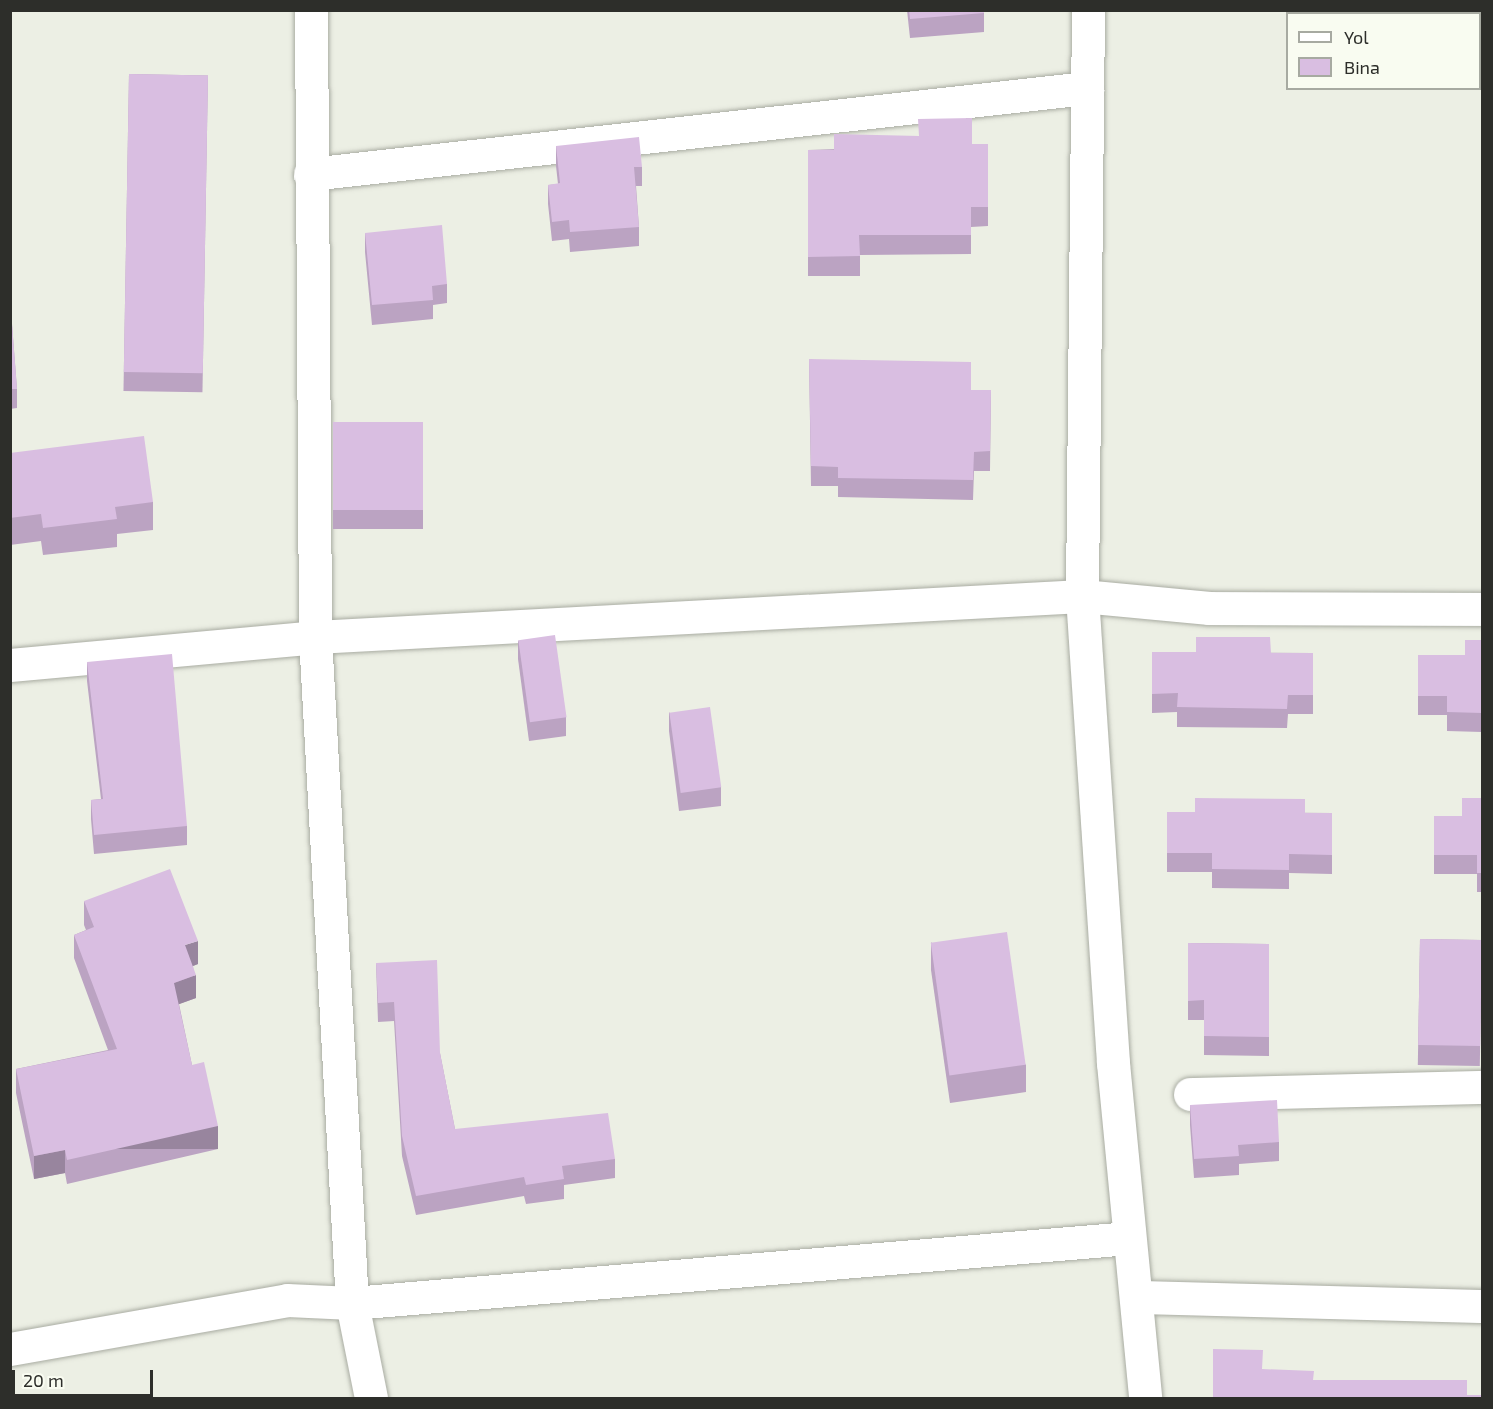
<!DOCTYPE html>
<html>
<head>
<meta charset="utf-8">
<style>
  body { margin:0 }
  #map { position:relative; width:1493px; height:1409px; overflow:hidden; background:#ecefe4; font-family:"Exo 2",sans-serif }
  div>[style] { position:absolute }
  .roads { filter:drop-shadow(0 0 2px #a9aca2) drop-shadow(0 0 2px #a9aca2) }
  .street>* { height:33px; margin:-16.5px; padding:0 16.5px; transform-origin:16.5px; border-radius:16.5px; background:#fff }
  .wall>* { inset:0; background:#bba3c2; transform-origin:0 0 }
  .shaded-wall>* { inset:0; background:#98859e; transform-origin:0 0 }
  .building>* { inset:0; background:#d9bee1; transform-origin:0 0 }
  span { translate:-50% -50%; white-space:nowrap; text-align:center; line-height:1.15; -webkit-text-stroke:4.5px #f9fcf1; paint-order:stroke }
  .frame { position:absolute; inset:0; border:12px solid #2d2e2a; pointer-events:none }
  .legend { position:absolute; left:1286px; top:12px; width:195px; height:78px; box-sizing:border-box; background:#f9fcf1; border:2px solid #a7aaa1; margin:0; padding:8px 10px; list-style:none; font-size:18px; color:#2d2e2a }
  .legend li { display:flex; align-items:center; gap:12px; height:30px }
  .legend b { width:30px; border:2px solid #a7aaa1 }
  .scale { position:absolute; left:12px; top:1370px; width:141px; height:27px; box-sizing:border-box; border:3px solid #2d2e2a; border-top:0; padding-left:8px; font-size:18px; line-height:21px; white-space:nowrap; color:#2d2e2a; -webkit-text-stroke:4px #f9fcf1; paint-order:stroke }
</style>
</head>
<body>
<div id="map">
  <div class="roads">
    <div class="street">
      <div style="left:311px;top:10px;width:627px;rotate:89.63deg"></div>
      <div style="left:315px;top:637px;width:667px;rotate:86.82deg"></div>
      <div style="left:352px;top:1303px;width:97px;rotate:78.7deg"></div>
      <div style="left:1088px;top:10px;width:586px;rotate:90.59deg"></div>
      <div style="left:1082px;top:596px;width:468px;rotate:86.2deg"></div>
      <div style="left:1113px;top:1063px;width:337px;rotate:84.5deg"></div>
      <div style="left:310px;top:174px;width:782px;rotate:-6.32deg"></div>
      <div style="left:10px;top:665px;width:306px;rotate:-5.2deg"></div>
      <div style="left:315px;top:637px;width:768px;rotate:-3.06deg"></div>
      <div style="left:1082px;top:596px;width:128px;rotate:5.4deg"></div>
      <div style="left:1209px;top:608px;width:273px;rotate:0.2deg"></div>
      <div style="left:1190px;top:1094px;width:292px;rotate:-1.4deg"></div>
      <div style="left:1138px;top:1297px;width:344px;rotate:1.5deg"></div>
      <div style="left:10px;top:1349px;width:281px;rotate:-10deg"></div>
      <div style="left:287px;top:1300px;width:65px;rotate:2.6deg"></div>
      <div style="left:352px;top:1303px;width:780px;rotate:-4.78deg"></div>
    </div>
  </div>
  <div class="wall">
    <div style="clip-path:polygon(907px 10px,984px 10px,984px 32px,910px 38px)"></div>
    <div style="left:129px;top:74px;width:79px;height:317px;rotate:1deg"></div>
    <div style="clip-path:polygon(988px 144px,988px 226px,971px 227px,971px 254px,860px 255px,860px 276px,808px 276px,808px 150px)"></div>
    <div style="clip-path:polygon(556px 146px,642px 167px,642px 186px,636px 186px,639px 227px,639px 246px,570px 252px,569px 239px,552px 241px,548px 204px,548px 185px,558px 184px,556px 166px)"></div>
    <div style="clip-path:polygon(365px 233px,447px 284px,447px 303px,433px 305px,433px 319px,372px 325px,365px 252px)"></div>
    <div style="clip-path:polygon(10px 298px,17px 389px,17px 408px,10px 409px)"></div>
    <div style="clip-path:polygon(809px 359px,971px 390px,991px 390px,990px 471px,974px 471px,973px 500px,838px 497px,838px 486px,811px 486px)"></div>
    <div style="left:333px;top:422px;width:90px;height:107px"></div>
    <div style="clip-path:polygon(10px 453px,153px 502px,153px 530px,117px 534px,117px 547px,43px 555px,41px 541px,10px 545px)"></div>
    <div style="clip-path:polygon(518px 640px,566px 717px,566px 736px,529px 741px,518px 659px)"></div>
    <div style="clip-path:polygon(1482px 640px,1482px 732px,1447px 731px,1447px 715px,1418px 715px,1418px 655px,1465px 655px)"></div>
    <div style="clip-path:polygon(1152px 652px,1313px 653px,1313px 714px,1288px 714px,1287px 728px,1177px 727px,1177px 712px,1152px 713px)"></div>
    <div style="clip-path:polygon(87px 662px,187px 826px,187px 845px,94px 854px,91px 819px,91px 800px,101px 799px,87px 681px)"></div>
    <div style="clip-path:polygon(669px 712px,721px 787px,721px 806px,679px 811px,669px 731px)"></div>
    <div style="clip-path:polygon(1482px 798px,1482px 892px,1477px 892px,1477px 874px,1434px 874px,1434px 816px,1462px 816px)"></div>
    <div style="clip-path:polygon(1167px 812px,1332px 813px,1332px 874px,1289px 873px,1289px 889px,1212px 888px,1212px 872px,1167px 872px)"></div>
    <div style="clip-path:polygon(84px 901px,198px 964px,193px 966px,196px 998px,179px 1004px,192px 1065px,218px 1149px,67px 1184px,65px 1173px,34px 1179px,16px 1093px,16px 1069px,108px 1050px,74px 958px,74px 935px,86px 930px,84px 925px)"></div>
    <div style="left:1420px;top:939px;width:62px;height:126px;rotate:1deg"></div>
    <div style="clip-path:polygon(931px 942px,1026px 1065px,1026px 1092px,950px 1103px,931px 970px)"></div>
    <div style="clip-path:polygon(1188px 943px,1269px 944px,1269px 1056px,1204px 1055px,1204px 1020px,1188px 1020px)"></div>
    <div style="clip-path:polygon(376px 963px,440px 1053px,455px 1129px,615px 1159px,615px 1178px,564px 1185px,564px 1199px,526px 1204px,524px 1196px,416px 1215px,402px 1156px,394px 1021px,378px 1022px)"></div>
    <div style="clip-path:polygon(1190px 1105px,1279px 1142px,1279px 1161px,1239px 1164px,1239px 1175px,1194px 1178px,1190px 1125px)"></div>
  </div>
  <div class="shaded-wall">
    <div style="clip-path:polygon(198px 941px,198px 964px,185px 969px,185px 945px)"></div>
    <div style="clip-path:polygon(196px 975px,196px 998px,174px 1006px,174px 983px)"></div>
    <div style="left:218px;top:1126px;width:23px;height:155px;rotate:90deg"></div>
    <div style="clip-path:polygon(65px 1150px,65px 1173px,34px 1179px,34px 1156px)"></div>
  </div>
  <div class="building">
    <div style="clip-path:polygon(909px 10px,984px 10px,984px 13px,910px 19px)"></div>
    <div style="left:129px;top:74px;width:79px;height:298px;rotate:1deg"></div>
    <div style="clip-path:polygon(972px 118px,972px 144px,988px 144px,988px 207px,971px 207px,971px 235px,859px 235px,860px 256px,808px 257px,808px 150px,834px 150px,834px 134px,919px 136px,918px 119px)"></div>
    <div style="clip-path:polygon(639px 137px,642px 167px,634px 167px,639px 227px,570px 232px,569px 220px,552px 222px,548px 185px,560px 183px,556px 146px)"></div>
    <div style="clip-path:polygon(442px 225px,447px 284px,432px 286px,433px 300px,372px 305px,365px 233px)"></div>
    <div style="clip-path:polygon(10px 298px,17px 389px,10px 389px)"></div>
    <div style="clip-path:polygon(809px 359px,971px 362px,971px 390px,991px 390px,990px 451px,974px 452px,973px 480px,838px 478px,838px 467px,811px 466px)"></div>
    <div style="left:333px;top:422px;width:90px;height:88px"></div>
    <div style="clip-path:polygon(144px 436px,153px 502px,115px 507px,117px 519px,43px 528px,41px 514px,10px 518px,10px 453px)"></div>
    <div style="left:555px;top:635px;width:83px;height:37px;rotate:82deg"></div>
    <div style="clip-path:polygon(1196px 637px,1270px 637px,1271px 653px,1313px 653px,1313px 695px,1288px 695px,1287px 709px,1177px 707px,1178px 693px,1152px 694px,1152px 652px,1196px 652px)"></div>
    <div style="clip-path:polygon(1465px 640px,1482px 640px,1482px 713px,1447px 712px,1447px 696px,1418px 696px,1418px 655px,1465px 655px)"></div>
    <div style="clip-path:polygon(172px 654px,187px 826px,94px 835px,91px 800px,103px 799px,87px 662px)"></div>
    <div style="left:710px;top:707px;width:81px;height:41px;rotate:82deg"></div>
    <div style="clip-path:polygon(1195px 798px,1305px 799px,1305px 813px,1332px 813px,1332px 855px,1289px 854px,1289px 870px,1212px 869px,1212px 853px,1167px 853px,1167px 812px,1195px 812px)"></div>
    <div style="clip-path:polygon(1462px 798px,1482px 798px,1482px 873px,1477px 873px,1477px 855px,1434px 855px,1434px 816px,1462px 816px)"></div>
    <div style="clip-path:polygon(170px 869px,198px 941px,185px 945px,196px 975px,174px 983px,192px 1065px,204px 1062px,218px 1126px,67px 1160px,65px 1150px,34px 1156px,16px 1069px,117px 1049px,74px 935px,94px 927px,84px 901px)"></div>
    <div style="left:1007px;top:932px;width:134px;height:77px;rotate:82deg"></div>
    <div style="left:1420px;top:939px;width:62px;height:106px;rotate:1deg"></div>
    <div style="clip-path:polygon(1188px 943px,1269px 944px,1269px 1037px,1204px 1036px,1204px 1000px,1188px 1001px)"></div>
    <div style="clip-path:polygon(437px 960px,440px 1053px,455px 1129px,608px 1113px,615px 1159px,562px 1166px,564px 1179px,526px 1185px,524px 1177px,416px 1196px,402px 1136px,394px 1002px,378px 1003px,376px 963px)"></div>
    <div style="clip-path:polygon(1277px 1100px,1279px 1142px,1238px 1145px,1239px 1156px,1194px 1159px,1190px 1105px)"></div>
    <div style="clip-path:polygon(1213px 1349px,1263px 1350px,1262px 1369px,1314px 1371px,1313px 1380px,1467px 1380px,1467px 1395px,1482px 1395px,1482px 1398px,1213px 1398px)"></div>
  </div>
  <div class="frame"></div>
  <ul class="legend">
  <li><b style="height:8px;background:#fff"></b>Yol</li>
  <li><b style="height:16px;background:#d9bee1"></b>Bina</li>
  </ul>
  <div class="scale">20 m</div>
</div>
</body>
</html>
